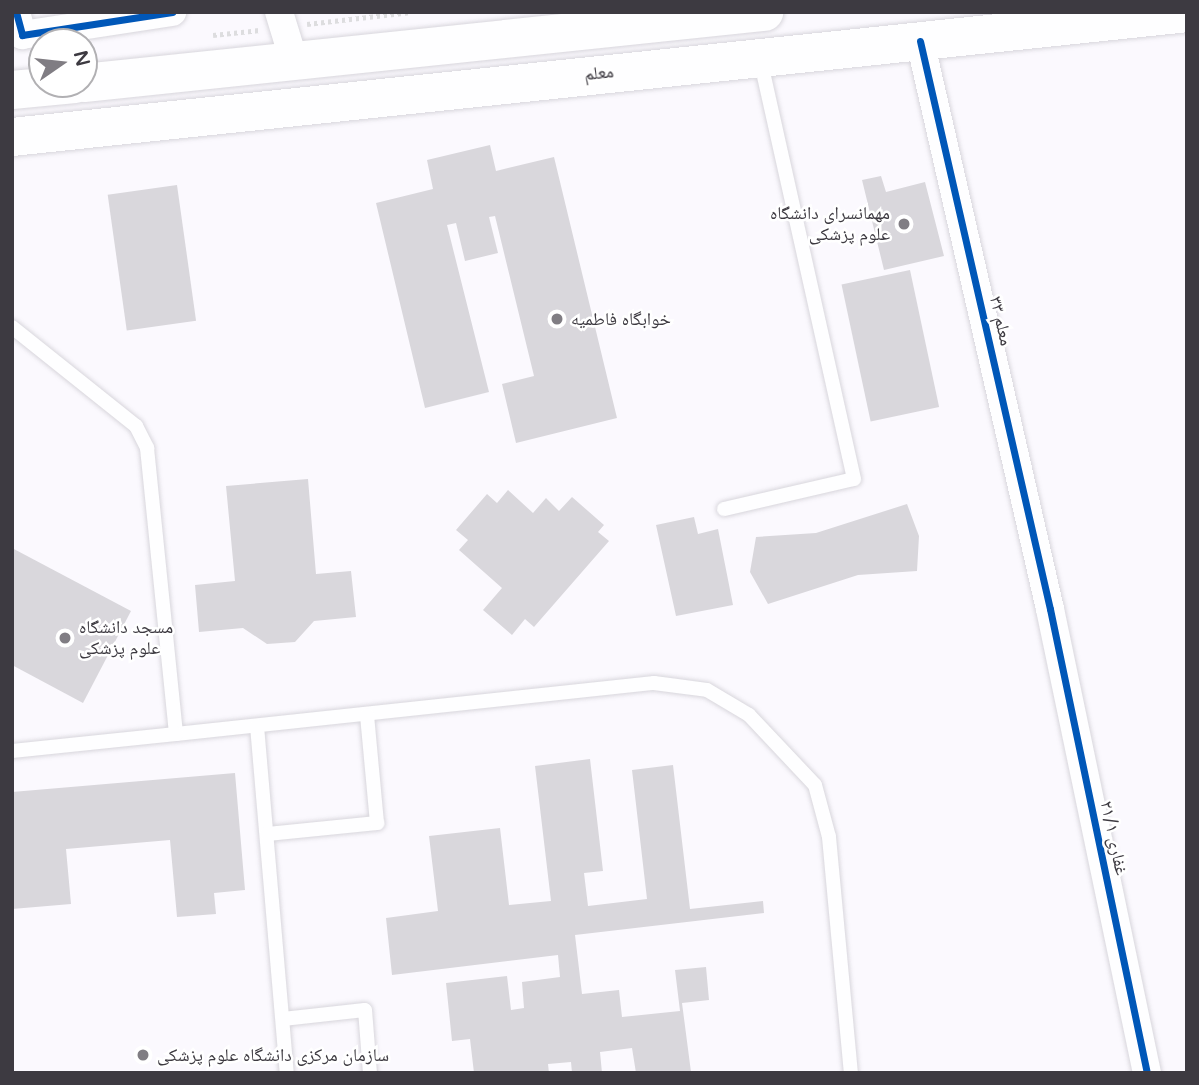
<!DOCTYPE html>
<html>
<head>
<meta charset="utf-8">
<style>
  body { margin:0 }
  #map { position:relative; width:1199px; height:1085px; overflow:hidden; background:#fbf9fe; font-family:"Varela Round","Noto Naskh Arabic",sans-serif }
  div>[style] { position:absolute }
  .building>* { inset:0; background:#d9d7dc; transform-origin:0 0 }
  .path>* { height:4.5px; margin-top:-2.25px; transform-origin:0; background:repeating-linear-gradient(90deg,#dddddf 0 3.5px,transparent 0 7px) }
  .roads { filter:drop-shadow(0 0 2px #d8d6dc) drop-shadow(0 0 2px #d8d6dc) }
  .lane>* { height:14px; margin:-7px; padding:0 7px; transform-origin:7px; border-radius:7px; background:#fefeff }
  .street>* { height:28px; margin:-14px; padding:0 14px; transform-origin:14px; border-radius:14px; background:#fefeff }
  .secondary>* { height:38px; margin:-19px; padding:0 19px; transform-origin:19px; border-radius:19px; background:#fefeff }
  .cycleway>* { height:7px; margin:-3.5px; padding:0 3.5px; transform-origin:3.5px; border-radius:3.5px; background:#0057b8 }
  .dots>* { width:19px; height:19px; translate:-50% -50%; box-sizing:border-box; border:4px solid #fff; border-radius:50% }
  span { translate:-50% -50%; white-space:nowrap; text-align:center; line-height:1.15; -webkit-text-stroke:5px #fff; paint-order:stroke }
  .street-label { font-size:18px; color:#3d3a41 }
  .poi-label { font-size:18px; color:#3d3a41 }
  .right { translate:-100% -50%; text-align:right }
  .left { translate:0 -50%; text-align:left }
  .frame { position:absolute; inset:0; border:14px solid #3d3a41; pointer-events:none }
  .north { position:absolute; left:28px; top:28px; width:70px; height:70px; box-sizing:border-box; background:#fff; border:2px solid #b1b0b3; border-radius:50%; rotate:76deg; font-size:19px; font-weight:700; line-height:28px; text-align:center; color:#3d3a41 }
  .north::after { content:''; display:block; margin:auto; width:24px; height:32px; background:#807d83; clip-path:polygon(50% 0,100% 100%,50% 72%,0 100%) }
</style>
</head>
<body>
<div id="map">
  <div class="building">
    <div style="clip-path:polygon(490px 145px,496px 171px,554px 157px,617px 418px,516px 443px,502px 384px,534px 376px,495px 216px,489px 217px,498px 253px,465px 261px,456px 223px,447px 225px,489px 392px,425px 408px,376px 203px,433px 189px,427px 160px)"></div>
    <div style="clip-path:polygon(881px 176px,886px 192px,925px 182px,944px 256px,884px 270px,862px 180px)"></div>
    <div style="left:177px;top:185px;width:137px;height:70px;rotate:82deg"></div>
    <div style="left:910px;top:270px;width:140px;height:70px;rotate:78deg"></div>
    <div style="clip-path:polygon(308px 479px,316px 574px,351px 571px,356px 617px,314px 621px,295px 642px,267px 644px,243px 628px,199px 632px,195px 585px,235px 581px,226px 486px)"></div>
    <div style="clip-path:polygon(508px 490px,533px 513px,546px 498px,559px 511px,572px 497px,604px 525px,598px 532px,609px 541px,534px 627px,525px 619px,512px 635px,483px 610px,502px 588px,459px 550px,468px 540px,456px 530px,487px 494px,497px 503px)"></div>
    <div style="clip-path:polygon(907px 504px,919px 536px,917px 571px,858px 575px,768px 604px,750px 572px,756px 537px,816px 533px)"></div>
    <div style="clip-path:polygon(694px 517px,698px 534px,718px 529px,733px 605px,676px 616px,656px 525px)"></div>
    <div style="clip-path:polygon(12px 548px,131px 611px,83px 703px,12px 665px)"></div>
    <div style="clip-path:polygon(590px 759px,603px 871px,584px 873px,588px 906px,647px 899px,632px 770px,673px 765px,690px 909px,763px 901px,764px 913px,575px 935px,582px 994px,619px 990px,622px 1017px,680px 1011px,675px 970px,706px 967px,709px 1000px,682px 1003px,691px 1072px,636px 1073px,632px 1048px,600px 1052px,602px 1073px,572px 1073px,571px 1062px,548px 1064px,549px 1073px,474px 1073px,470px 1039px,452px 1041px,446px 983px,507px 976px,511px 1010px,524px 1008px,522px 982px,560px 977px,558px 955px,392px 975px,386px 918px,438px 911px,429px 836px,500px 828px,509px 905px,551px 901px,535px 766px)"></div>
    <div style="clip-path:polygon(235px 773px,245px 890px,214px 893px,216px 914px,177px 917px,170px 840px,66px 849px,71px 904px,12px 909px,12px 792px)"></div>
  </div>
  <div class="path">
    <div style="left:307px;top:24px;width:105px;rotate:-6.6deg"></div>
    <div style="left:213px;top:35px;width:47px;rotate:-6.1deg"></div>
  </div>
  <div class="roads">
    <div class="lane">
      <div style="left:12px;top:327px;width:159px;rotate:38.6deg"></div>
      <div style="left:136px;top:426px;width:25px;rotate:63deg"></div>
      <div style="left:147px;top:448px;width:287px;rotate:84.2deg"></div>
      <div style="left:176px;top:734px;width:481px;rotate:-6.1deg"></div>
      <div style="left:654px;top:683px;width:53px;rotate:7.5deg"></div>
      <div style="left:707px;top:690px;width:49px;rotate:30.8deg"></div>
      <div style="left:749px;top:715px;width:96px;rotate:46.7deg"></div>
      <div style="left:815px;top:785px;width:54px;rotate:74.9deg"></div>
      <div style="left:829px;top:837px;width:237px;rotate:84.7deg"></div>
      <div style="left:724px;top:509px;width:133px;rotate:-13deg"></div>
      <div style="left:854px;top:479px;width:429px;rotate:-102.6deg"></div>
      <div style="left:257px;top:726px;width:348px;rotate:85.1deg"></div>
      <div style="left:12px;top:751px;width:165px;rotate:-5.9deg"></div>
      <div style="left:267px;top:834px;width:111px;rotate:-5.7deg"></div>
      <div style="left:377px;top:823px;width:108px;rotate:-95.3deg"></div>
      <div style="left:283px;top:1019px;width:82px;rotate:-6.3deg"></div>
      <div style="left:365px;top:1010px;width:63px;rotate:85.5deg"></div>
    </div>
    <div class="street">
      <div style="left:16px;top:12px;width:24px;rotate:75deg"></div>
      <div style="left:22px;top:35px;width:152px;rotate:-8.7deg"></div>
      <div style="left:279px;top:12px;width:51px;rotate:73deg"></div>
      <div style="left:920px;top:41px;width:583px;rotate:77.11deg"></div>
      <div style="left:1050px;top:609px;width:474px;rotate:78.2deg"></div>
    </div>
    <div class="secondary">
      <div style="left:84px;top:83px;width:684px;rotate:-5.96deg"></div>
      <div style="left:12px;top:90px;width:63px;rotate:-5.4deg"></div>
      <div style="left:12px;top:137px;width:1182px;rotate:-6.02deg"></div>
    </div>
  </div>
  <div class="cycleway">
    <div style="left:16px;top:12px;width:24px;rotate:75deg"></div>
    <div style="left:22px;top:35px;width:152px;rotate:-8.7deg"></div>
    <div style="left:920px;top:41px;width:583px;rotate:77.11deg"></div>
    <div style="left:1050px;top:609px;width:474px;rotate:78.2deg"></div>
  </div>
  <div class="dots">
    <div style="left:904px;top:224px;background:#807d83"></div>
    <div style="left:557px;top:319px;background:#807d83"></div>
    <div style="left:65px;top:638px;background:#807d83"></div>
    <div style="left:143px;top:1055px;background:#807d83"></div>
  </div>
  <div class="street-label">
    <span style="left:599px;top:73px;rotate:-6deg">معلم</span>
    <span style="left:1001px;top:321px;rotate:77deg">معلم ۳۳</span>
    <span style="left:1114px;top:838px;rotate:78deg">غفاری ۲۱/۱</span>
  </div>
  <div class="poi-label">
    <span class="right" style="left:890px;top:224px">مهمانسرای دانشگاه<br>علوم پزشکی</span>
    <span class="left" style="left:571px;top:319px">خوابگاه فاطمیه</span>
    <span class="left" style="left:79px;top:638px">مسجد دانشگاه<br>علوم پزشکی</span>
    <span class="left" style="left:157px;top:1055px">سازمان مرکزی دانشگاه علوم پزشکی</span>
  </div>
  <div class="frame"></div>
  <div class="north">N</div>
</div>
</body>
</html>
